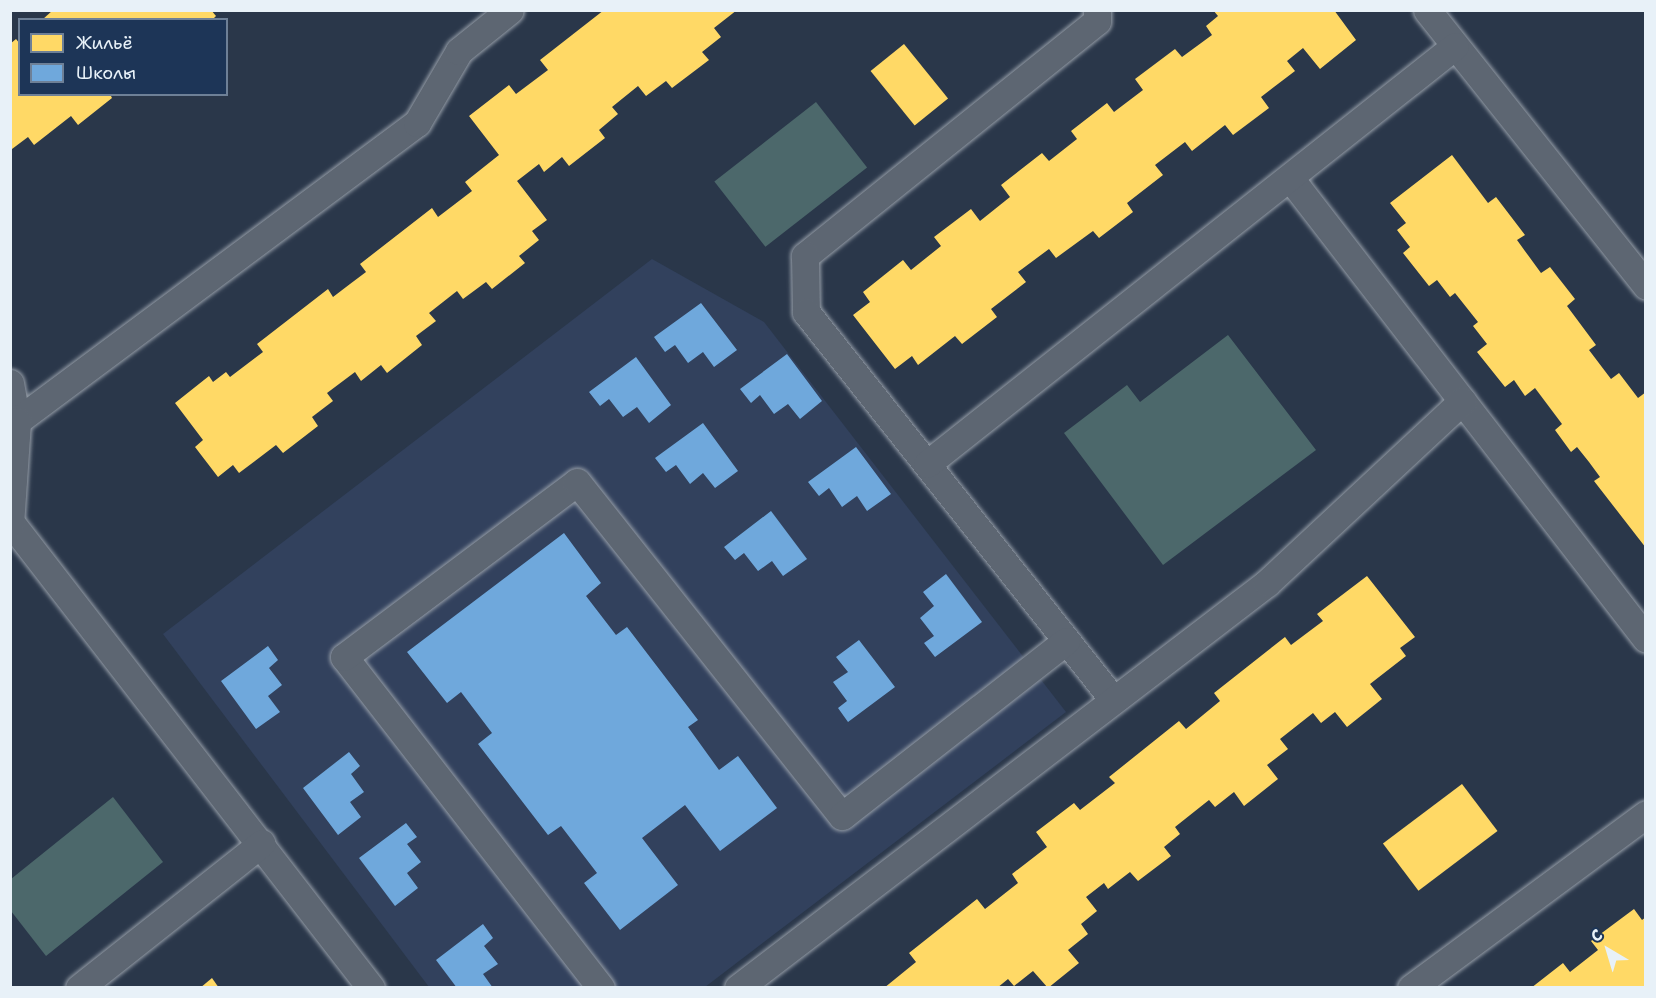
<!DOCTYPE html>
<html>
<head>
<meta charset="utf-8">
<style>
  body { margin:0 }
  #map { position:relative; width:1656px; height:998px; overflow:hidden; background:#2a374a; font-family:"Shantell Sans",sans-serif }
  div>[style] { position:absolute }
  .built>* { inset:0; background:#32415d }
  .green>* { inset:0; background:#4c686b; transform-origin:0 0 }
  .homes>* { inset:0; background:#ffd966; transform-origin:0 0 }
  .schools>* { inset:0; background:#6fa8dc }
  .roads { filter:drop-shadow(0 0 2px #959da7) drop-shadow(0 0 2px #959da7) }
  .service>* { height:27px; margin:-13.5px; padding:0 13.5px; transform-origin:13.5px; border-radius:13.5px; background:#5d6672 }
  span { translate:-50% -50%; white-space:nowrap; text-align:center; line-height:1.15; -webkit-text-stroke:6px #1d3557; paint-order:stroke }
  .frame { position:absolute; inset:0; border:12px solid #e8f1f8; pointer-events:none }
  .legend { position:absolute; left:18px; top:18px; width:210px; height:78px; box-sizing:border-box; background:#1d3557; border:2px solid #6e8097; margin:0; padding:8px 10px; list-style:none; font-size:18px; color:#e8f1f8 }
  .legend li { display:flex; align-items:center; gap:12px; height:30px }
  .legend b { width:30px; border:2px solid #6e8097 }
  .north { position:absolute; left:1578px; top:920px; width:60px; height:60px; -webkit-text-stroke:4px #1d3557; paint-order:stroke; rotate:322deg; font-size:16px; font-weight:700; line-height:24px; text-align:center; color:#e8f1f8 }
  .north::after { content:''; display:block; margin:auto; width:21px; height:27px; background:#e8f1f8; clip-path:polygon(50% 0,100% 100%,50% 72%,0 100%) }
</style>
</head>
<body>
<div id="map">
  <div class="built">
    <div style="clip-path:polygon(652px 259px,764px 322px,1066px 712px,705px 987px,429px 987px,163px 634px)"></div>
  </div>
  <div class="green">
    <div style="left:816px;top:102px;width:83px;height:129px;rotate:52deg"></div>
    <div style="clip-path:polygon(1228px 335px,1316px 450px,1163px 565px,1064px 433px,1127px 385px,1140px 402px)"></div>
    <div style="clip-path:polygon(113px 797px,163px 862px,46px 956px,11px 911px,11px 879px)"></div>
  </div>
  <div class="homes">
    <div style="clip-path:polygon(53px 10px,211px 10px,216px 16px,212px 20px,42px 20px)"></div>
    <div style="clip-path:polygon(604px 10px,737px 10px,714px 28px,721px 37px,702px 52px,709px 60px,672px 88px,666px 81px,646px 96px,638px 86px,612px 107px,618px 114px,599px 130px,605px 138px,569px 166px,562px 157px,544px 172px,539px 164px,517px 181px,547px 220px,532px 231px,539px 240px,519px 256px,525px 263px,492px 289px,486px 282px,463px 299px,457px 291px,429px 313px,436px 321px,416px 336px,422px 345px,387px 373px,381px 365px,361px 381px,355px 372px,327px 393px,333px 401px,312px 417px,318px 426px,283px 453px,276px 445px,239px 473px,233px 465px,218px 477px,195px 447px,203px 440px,175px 403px,209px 376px,213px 382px,226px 372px,230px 377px,263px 352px,257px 344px,328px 289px,333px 297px,350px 284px,366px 272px,360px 264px,432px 208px,438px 217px,472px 191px,465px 182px,499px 155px,469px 116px,509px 85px,516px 94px,548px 70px,540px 60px)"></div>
    <div style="clip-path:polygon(1213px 10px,1334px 10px,1356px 40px,1320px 69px,1303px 48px,1287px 61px,1295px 71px,1261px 97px,1269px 108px,1233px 135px,1225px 125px,1192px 151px,1185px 142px,1155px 165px,1163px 175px,1127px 203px,1133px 212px,1099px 238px,1093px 231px,1056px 258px,1049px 249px,1018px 272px,1026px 282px,991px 309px,997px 317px,962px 344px,955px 336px,918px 365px,912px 356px,895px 369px,853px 315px,870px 302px,863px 292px,903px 260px,911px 270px,941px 246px,934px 237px,971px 209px,980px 221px,1010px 197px,1001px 185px,1042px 153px,1049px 161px,1077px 139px,1071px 131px,1107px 103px,1114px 112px,1143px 90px,1135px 79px,1175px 49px,1182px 57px,1212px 35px,1206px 26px,1218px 16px)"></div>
    <div style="clip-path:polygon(16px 39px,20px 44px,20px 94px,110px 94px,112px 98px,78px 125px,71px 116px,34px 145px,28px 137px,12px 149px,10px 44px)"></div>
    <div style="left:904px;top:44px;width:70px;height:43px;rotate:51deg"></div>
    <div style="clip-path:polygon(1452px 155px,1488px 203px,1496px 197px,1525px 235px,1517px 240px,1541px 273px,1550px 267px,1575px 299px,1567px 306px,1596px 345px,1589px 350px,1611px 379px,1619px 373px,1638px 398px,1646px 392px,1646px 548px,1594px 481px,1600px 477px,1589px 462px,1577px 447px,1571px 452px,1555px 430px,1562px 424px,1535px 388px,1525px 396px,1514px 380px,1505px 387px,1477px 352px,1487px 344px,1473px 326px,1478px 322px,1455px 293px,1450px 297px,1437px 280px,1429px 286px,1403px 253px,1410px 247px,1397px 230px,1406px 223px,1390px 203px)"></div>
    <div style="clip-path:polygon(1367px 576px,1415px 637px,1400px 648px,1406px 656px,1370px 684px,1382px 699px,1347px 727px,1335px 712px,1321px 723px,1313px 713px,1280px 739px,1288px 749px,1267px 765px,1278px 779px,1244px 806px,1234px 792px,1215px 807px,1209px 800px,1175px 827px,1180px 834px,1164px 847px,1171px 856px,1138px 881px,1130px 872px,1108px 889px,1104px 883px,1086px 897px,1097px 911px,1081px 924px,1088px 934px,1068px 950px,1079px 963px,1048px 988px,1033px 971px,1014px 986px,1008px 979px,997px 988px,884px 988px,916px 962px,909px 953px,977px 899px,985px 909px,1018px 883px,1012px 874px,1047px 847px,1036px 832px,1074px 803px,1080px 810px,1115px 783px,1109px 777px,1179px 721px,1186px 729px,1220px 701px,1214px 693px,1285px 637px,1291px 645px,1323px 621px,1317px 614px)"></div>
    <div style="left:1462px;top:784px;width:59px;height:99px;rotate:53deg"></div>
    <div style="clip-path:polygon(1634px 909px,1642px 920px,1646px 917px,1646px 988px,1531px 988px,1563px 963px,1570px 972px,1598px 950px,1591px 941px)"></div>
    <div style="clip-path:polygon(212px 978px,219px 988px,200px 988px)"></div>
  </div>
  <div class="schools">
    <div style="clip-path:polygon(701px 303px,737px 350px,714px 367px,703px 352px,688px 363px,675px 345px,665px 352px,654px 337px)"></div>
    <div style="clip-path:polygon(787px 354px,822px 401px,800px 419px,788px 404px,774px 414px,760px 395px,751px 403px,740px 389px)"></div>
    <div style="clip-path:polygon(636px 357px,671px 405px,649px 423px,637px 407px,623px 417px,609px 399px,600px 406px,589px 392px)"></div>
    <div style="clip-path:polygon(703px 423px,738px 471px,715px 488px,703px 473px,690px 484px,676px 465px,666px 472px,655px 458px)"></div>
    <div style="clip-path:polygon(856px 447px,891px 494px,867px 511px,857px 496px,842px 507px,829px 488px,819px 496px,808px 482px)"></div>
    <div style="clip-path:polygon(771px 511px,807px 559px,783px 576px,772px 561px,758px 571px,744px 553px,735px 560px,724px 547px)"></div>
    <div style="clip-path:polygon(564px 533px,601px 583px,586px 596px,616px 635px,627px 627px,698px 720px,688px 727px,719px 770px,738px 756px,777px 808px,720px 851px,685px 805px,642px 838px,678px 885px,620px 930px,584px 883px,597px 873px,561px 826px,548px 835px,478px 744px,492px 733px,461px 692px,447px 703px,407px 652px)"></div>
    <div style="clip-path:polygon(946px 574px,982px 622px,935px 657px,924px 643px,934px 636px,920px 618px,934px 606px,923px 592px)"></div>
    <div style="clip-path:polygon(859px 640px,895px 687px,848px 722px,838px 708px,847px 701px,833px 682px,848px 672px,836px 657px)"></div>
    <div style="clip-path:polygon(268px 646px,278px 660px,269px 668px,282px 685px,268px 696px,280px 712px,256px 729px,221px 681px)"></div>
    <div style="clip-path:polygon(349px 752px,360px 766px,351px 774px,364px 792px,350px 802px,361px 817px,338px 835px,303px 788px)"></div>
    <div style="clip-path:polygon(406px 823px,417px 837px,407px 844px,421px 862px,407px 873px,418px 888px,395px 906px,359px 858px)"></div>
    <div style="clip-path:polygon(483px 924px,493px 938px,484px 946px,498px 964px,483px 974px,493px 988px,457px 988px,436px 960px)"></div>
  </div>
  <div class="roads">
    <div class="service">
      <div style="left:1097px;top:10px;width:11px;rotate:90deg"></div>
      <div style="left:1097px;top:21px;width:375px;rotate:141.2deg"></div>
      <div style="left:805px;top:256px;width:56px;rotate:89deg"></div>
      <div style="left:806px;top:312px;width:495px;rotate:51.6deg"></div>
      <div style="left:1427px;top:10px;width:352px;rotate:51.5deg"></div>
      <div style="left:1290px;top:178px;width:582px;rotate:52.32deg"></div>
      <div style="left:10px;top:383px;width:39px;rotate:80deg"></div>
      <div style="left:17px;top:421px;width:499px;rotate:-36.7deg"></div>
      <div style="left:417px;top:123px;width:83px;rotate:-59.7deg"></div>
      <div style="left:459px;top:51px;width:65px;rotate:-38.8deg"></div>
      <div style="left:927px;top:464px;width:673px;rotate:-38.37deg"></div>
      <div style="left:12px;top:524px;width:587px;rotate:52.27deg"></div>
      <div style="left:10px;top:525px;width:104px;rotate:-86.1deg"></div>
      <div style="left:79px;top:988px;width:233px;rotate:-38.4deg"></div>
      <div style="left:601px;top:988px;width:419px;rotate:-127.8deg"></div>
      <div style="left:344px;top:657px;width:291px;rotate:-36.9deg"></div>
      <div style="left:577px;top:482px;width:426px;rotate:51.6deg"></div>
      <div style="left:842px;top:816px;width:284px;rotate:-38deg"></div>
      <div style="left:738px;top:988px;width:666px;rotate:-37.44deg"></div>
      <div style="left:1267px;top:583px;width:267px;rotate:-43deg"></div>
      <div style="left:1411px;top:988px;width:292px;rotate:-36.5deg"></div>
    </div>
  </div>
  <div class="frame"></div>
  <ul class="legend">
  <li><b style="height:16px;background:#ffd966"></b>Жильё</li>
  <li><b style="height:16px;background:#6fa8dc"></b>Школы</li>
  </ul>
  <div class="north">С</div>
</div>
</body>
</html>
